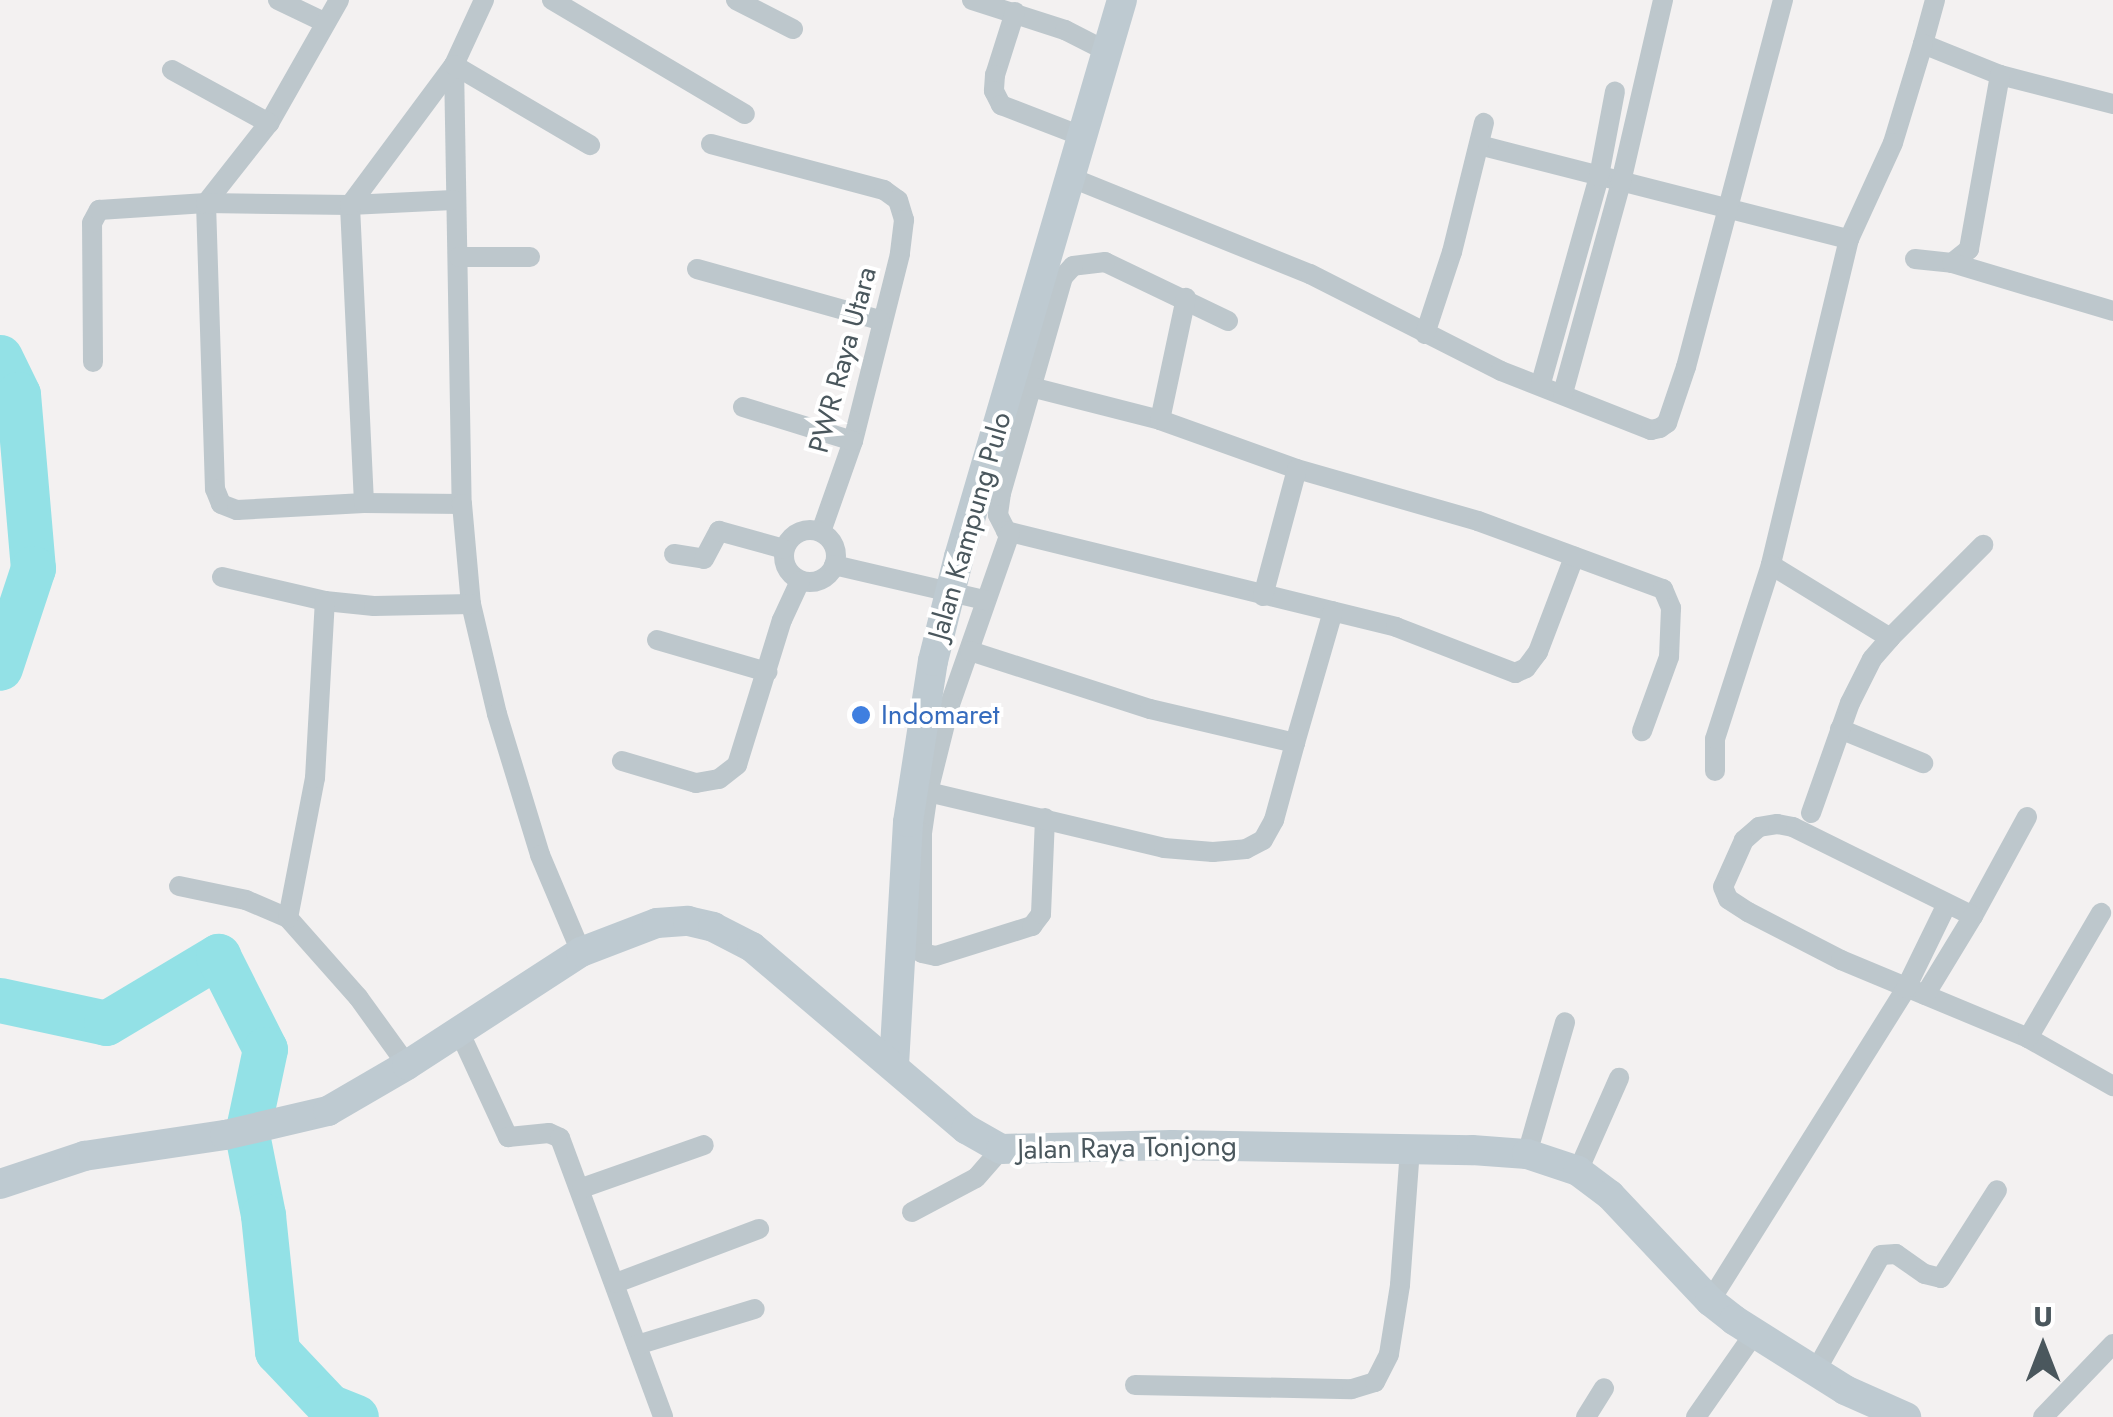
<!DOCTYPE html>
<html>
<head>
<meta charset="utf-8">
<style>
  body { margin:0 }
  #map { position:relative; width:2113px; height:1417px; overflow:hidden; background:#f3f1f1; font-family:Jost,sans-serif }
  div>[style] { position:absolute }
  .river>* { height:45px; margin:-22.5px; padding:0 22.5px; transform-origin:22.5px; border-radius:22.5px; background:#93e1e6 }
  .street>* { height:20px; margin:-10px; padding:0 10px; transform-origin:10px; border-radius:10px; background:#bdc7cc }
  .street>.ring { margin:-10px; padding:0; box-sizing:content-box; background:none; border:20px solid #bdc7cc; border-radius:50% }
  .secondary>* { height:30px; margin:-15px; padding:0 15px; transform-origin:15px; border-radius:15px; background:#becad1 }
  .dots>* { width:28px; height:28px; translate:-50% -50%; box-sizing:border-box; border:5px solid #fff; border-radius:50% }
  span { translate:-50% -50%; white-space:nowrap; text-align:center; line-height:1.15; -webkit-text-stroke:8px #fff; paint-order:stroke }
  .street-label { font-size:28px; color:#4a575d }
  .shop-label { font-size:28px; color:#366cbe }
  .left { translate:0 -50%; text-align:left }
  .north { position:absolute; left:1993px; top:1297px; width:100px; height:100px; -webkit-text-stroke:8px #fff; paint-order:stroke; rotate:0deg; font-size:28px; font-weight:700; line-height:40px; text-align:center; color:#4a575d }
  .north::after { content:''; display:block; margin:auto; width:35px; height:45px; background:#4a575d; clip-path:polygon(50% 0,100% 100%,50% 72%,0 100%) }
</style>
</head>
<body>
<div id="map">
  <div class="river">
    <div style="left:0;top:357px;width:41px;rotate:64.1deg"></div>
    <div style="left:18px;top:394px;width:175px;rotate:85.1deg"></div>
    <div style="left:33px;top:568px;width:105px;rotate:108.3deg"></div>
    <div style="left:0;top:1000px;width:108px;rotate:12.2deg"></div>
    <div style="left:106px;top:1023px;width:131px;rotate:-30.9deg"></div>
    <div style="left:218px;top:956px;width:104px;rotate:63.2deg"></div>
    <div style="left:265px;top:1049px;width:87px;rotate:102deg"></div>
    <div style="left:247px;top:1134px;width:83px;rotate:78.8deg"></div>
    <div style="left:263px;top:1215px;width:137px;rotate:84.1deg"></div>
    <div style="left:277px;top:1351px;width:76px;rotate:46.6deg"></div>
    <div style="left:329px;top:1406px;width:29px;rotate:22deg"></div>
  </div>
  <div class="street">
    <div style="left:278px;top:0;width:51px;rotate:25.6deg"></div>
    <div style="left:339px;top:0;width:142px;rotate:119.6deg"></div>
    <div style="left:269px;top:123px;width:102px;rotate:128.2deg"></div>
    <div style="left:206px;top:203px;width:286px;rotate:88.2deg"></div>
    <div style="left:215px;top:489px;width:16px;rotate:68deg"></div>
    <div style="left:221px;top:504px;width:17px;rotate:21deg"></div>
    <div style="left:237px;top:510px;width:127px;rotate:-3.2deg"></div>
    <div style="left:364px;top:503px;width:98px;rotate:0.6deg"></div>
    <div style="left:484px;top:0;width:72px;rotate:114.8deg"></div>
    <div style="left:454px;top:65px;width:439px;rotate:89deg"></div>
    <div style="left:462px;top:504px;width:100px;rotate:84.9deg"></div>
    <div style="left:471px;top:604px;width:113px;rotate:76.7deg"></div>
    <div style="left:497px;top:714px;width:147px;rotate:73deg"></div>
    <div style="left:540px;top:855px;width:105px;rotate:67.1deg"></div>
    <div style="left:552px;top:0;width:224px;rotate:30.6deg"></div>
    <div style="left:736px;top:0;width:64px;rotate:27deg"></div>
    <div style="left:972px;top:0;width:98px;rotate:17.9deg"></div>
    <div style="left:1065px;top:30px;width:46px;rotate:27.1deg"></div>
    <div style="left:1935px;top:0;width:46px;rotate:105.3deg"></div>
    <div style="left:1923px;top:44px;width:83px;rotate:21.9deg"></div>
    <div style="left:2000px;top:75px;width:117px;rotate:14.4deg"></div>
    <div style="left:1015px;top:12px;width:66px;rotate:107.6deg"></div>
    <div style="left:995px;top:75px;width:16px;rotate:94deg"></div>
    <div style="left:994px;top:91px;width:16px;rotate:63deg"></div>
    <div style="left:1001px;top:105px;width:89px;rotate:21.1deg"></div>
    <div style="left:1923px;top:44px;width:103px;rotate:106.9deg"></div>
    <div style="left:1893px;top:143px;width:106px;rotate:114.6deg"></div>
    <div style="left:1849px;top:239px;width:335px;rotate:103.5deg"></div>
    <div style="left:1771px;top:565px;width:140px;rotate:31.5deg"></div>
    <div style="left:1890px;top:638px;width:132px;rotate:-45deg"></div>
    <div style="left:172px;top:70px;width:111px;rotate:28.7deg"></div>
    <div style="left:711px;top:144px;width:179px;rotate:14.9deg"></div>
    <div style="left:884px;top:190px;width:17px;rotate:36deg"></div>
    <div style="left:898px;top:200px;width:21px;rotate:73deg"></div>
    <div style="left:904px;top:220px;width:34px;rotate:97deg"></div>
    <div style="left:900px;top:254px;width:193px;rotate:104.1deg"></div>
    <div style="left:853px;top:441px;width:96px;rotate:109.4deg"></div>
    <div style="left:1479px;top:145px;width:382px;rotate:14.3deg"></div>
    <div style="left:1072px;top:178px;width:257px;rotate:22deg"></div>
    <div style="left:1310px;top:274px;width:214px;rotate:26.9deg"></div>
    <div style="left:1501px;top:371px;width:161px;rotate:21.5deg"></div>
    <div style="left:1651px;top:430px;width:9px;rotate:-13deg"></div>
    <div style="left:1660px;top:428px;width:9px;rotate:-36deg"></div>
    <div style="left:1667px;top:423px;width:59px;rotate:-71.3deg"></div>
    <div style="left:1686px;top:367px;width:380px;rotate:-75.2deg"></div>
    <div style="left:459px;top:257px;width:71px"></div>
    <div style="left:1915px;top:259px;width:37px;rotate:6deg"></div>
    <div style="left:1952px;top:263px;width:22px;rotate:-39deg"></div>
    <div style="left:1969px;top:249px;width:177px;rotate:-79.9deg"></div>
    <div style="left:1952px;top:263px;width:168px;rotate:16.6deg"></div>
    <div style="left:697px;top:269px;width:190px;rotate:15.6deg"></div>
    <div style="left:1228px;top:321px;width:136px;rotate:-154.4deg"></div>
    <div style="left:1105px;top:262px;width:32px;rotate:173deg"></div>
    <div style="left:1073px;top:266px;width:15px;rotate:132deg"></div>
    <div style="left:1063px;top:277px;width:225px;rotate:106deg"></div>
    <div style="left:1001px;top:493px;width:22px;rotate:98deg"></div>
    <div style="left:998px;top:515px;width:18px;rotate:63deg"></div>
    <div style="left:1006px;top:531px;width:402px;rotate:13.8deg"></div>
    <div style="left:1396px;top:627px;width:128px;rotate:21.1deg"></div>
    <div style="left:1515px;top:673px;width:12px;rotate:-24deg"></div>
    <div style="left:1526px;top:668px;width:20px;rotate:-53deg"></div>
    <div style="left:1538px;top:652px;width:102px;rotate:-69.2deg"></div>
    <div style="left:1425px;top:334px;width:86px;rotate:-71.8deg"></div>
    <div style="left:1452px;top:252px;width:133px;rotate:-76.1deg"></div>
    <div style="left:93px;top:362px;width:139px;rotate:-90.4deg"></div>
    <div style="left:92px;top:223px;width:15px;rotate:-62deg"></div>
    <div style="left:99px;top:210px;width:107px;rotate:-3.7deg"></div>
    <div style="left:206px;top:203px;width:144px;rotate:0.8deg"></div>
    <div style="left:350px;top:205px;width:103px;rotate:-2.8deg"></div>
    <div style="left:1541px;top:383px;width:215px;rotate:-74.3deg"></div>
    <div style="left:1599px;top:176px;width:86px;rotate:-79.3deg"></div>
    <div style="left:1031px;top:387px;width:133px;rotate:14.3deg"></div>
    <div style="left:1160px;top:420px;width:145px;rotate:19.7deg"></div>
    <div style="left:1297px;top:469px;width:188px;rotate:16deg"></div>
    <div style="left:1478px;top:521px;width:197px;rotate:20.2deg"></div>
    <div style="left:1663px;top:589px;width:21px;rotate:67deg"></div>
    <div style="left:1671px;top:608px;width:49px;rotate:92.3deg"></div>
    <div style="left:1669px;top:657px;width:79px;rotate:110deg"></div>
    <div style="left:1563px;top:393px;width:219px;rotate:-74.6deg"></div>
    <div style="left:1621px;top:182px;width:187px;rotate:-77deg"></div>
    <div style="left:743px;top:407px;width:115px;rotate:17.2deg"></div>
    <div style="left:1160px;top:420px;width:125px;rotate:-78deg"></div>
    <div style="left:364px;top:503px;width:298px;rotate:-92.7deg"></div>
    <div style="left:350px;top:205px;width:174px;rotate:-53.4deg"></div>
    <div style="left:454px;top:65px;width:158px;rotate:30.5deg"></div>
    <div class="ring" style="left:784px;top:530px;width:32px;height:32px"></div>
    <div style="left:1010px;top:533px;width:181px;rotate:109.3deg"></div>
    <div style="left:950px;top:704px;width:91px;rotate:104deg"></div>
    <div style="left:928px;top:792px;width:41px;rotate:98.3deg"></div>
    <div style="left:922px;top:833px;width:120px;rotate:90deg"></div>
    <div style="left:922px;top:953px;width:14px;rotate:12deg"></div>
    <div style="left:936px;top:956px;width:101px;rotate:-17.4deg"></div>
    <div style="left:1032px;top:926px;width:15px;rotate:-53deg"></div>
    <div style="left:1041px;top:914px;width:96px;rotate:-87.6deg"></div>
    <div style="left:674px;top:554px;width:30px;rotate:9deg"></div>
    <div style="left:704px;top:559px;width:32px;rotate:-62deg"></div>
    <div style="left:719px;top:531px;width:67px;rotate:15.5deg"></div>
    <div style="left:834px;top:565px;width:155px;rotate:13.1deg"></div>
    <div style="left:222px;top:577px;width:106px;rotate:13.1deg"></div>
    <div style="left:325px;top:601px;width:49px;rotate:5.8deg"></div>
    <div style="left:374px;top:606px;width:97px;rotate:-1.2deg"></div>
    <div style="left:1263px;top:596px;width:131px;rotate:-75deg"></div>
    <div style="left:657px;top:640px;width:115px;rotate:16.2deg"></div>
    <div style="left:970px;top:651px;width:189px;rotate:17.9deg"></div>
    <div style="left:1150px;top:709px;width:149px;rotate:13.2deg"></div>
    <div style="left:1295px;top:743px;width:137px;rotate:-73.9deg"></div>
    <div style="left:1840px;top:729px;width:90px;rotate:22.3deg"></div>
    <div style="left:622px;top:761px;width:77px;rotate:16.6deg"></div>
    <div style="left:696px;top:783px;width:23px;rotate:-10deg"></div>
    <div style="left:719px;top:779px;width:23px;rotate:-38deg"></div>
    <div style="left:737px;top:765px;width:152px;rotate:-72.8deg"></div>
    <div style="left:782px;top:620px;width:43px;rotate:-65.2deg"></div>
    <div style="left:1715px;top:771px;width:32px;rotate:-90deg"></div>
    <div style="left:1715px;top:739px;width:183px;rotate:-72.2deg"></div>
    <div style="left:928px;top:792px;width:243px;rotate:13.3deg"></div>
    <div style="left:1164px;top:848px;width:49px;rotate:4.7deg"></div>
    <div style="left:1213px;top:852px;width:33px;rotate:-5deg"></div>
    <div style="left:1246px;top:849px;width:19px;rotate:-28deg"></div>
    <div style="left:1263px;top:840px;width:23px;rotate:-61deg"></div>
    <div style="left:1274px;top:820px;width:80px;rotate:-74.7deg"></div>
    <div style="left:1811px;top:813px;width:117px;rotate:-70.5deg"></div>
    <div style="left:1850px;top:703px;width:49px;rotate:-63.4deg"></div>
    <div style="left:1872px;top:659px;width:28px;rotate:-49deg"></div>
    <div style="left:2027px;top:817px;width:113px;rotate:118.6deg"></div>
    <div style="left:1973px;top:916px;width:201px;rotate:-153.7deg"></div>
    <div style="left:1793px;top:827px;width:16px;rotate:-169deg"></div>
    <div style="left:1777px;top:824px;width:18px;rotate:171deg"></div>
    <div style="left:1759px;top:827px;width:20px;rotate:139deg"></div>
    <div style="left:1744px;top:840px;width:51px;rotate:114.1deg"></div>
    <div style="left:1723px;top:887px;width:13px;rotate:67deg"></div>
    <div style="left:1728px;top:899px;width:24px;rotate:33deg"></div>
    <div style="left:1748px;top:912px;width:105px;rotate:27.3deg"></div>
    <div style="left:1841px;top:960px;width:203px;rotate:22.6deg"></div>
    <div style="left:2028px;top:1038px;width:98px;rotate:29.5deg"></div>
    <div style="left:179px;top:886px;width:68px;rotate:11.8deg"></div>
    <div style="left:246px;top:900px;width:46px;rotate:23.2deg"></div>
    <div style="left:288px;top:918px;width:106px;rotate:48.5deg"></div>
    <div style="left:358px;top:997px;width:84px;rotate:54.2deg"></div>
    <div style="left:288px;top:918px;width:143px;rotate:-79.1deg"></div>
    <div style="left:315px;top:778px;width:177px;rotate:-86.8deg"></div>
    <div style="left:1925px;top:995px;width:92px;rotate:-58.7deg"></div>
    <div style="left:459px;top:1031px;width:117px;rotate:65.2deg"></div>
    <div style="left:508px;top:1137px;width:41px;rotate:-5.6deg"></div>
    <div style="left:549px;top:1133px;width:12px;rotate:24deg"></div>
    <div style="left:560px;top:1138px;width:297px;rotate:69.7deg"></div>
    <div style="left:2028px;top:1038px;width:145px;rotate:-59.7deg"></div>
    <div style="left:1527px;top:1154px;width:137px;rotate:-73.9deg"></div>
    <div style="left:1578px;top:1171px;width:102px;rotate:-66.2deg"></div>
    <div style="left:582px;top:1188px;width:129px;rotate:-19.4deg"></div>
    <div style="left:912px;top:1212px;width:72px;rotate:-28deg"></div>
    <div style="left:976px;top:1178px;width:38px;rotate:-49deg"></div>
    <div style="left:616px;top:1283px;width:153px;rotate:-20.7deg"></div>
    <div style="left:1710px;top:1301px;width:369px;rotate:-57.9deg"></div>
    <div style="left:1906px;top:988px;width:93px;rotate:-64deg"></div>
    <div style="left:637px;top:1345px;width:123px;rotate:-17deg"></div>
    <div style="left:1815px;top:1372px;width:134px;rotate:-60.6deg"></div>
    <div style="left:1881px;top:1255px;width:15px;rotate:-4deg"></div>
    <div style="left:1896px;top:1254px;width:35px;rotate:35deg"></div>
    <div style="left:1925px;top:1274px;width:16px;rotate:14deg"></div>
    <div style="left:1941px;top:1278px;width:104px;rotate:-57.5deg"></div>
    <div style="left:1135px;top:1385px;width:217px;rotate:1.1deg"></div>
    <div style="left:1352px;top:1389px;width:24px;rotate:-17deg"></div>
    <div style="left:1375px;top:1382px;width:31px;rotate:-63deg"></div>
    <div style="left:1389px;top:1354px;width:70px;rotate:-80.9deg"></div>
    <div style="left:1400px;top:1285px;width:136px;rotate:-85.8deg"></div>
    <div style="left:1586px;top:1417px;width:34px;rotate:-58deg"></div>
    <div style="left:1696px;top:1417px;width:101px;rotate:-55.1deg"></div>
    <div style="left:2043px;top:1417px;width:101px;rotate:-46.2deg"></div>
  </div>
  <div class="secondary">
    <div style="left:894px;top:1065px;width:243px;rotate:-86.7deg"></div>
    <div style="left:908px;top:822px;width:163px;rotate:-81.2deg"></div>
    <div style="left:933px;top:661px;width:107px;rotate:-76deg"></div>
    <div style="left:959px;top:557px;width:580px;rotate:-73.69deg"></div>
    <div style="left:0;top:1184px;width:89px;rotate:-18.4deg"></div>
    <div style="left:84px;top:1156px;width:143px;rotate:-8.5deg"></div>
    <div style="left:225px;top:1135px;width:106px;rotate:-13.1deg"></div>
    <div style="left:328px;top:1111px;width:91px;rotate:-30.2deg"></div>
    <div style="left:407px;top:1065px;width:207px;rotate:-33deg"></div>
    <div style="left:581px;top:952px;width:81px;rotate:-20.9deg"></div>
    <div style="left:657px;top:923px;width:31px;rotate:-4deg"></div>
    <div style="left:688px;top:921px;width:26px;rotate:13deg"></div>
    <div style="left:713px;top:927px;width:44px;rotate:27.1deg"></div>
    <div style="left:752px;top:947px;width:281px;rotate:40.4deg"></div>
    <div style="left:966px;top:1129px;width:40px;rotate:29.7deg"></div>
    <div style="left:1001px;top:1149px;width:171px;rotate:-1.3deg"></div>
    <div style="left:1172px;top:1145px;width:300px;rotate:1deg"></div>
    <div style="left:1472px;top:1150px;width:55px;rotate:4.2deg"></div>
    <div style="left:1527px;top:1154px;width:54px;rotate:18.4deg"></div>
    <div style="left:1578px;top:1171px;width:40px;rotate:37deg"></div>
    <div style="left:1610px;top:1195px;width:146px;rotate:46.7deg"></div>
    <div style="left:1710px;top:1301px;width:31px;rotate:38deg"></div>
    <div style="left:1734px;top:1320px;width:131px;rotate:32.2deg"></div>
    <div style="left:1845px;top:1390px;width:67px;rotate:23.9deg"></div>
  </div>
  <div class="dots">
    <div style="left:861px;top:715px;background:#3f7fe0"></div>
  </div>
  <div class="street-label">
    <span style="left:843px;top:360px;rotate:-75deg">PWR Raya Utara</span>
    <span style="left:970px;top:526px;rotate:-74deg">Jalan Kampung Pulo</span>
    <span style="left:1127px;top:1148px;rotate:-1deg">Jalan Raya Tonjong</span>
  </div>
  <div class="shop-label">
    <span class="left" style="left:881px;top:715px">Indomaret</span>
  </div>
  <div class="north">U</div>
</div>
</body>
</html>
